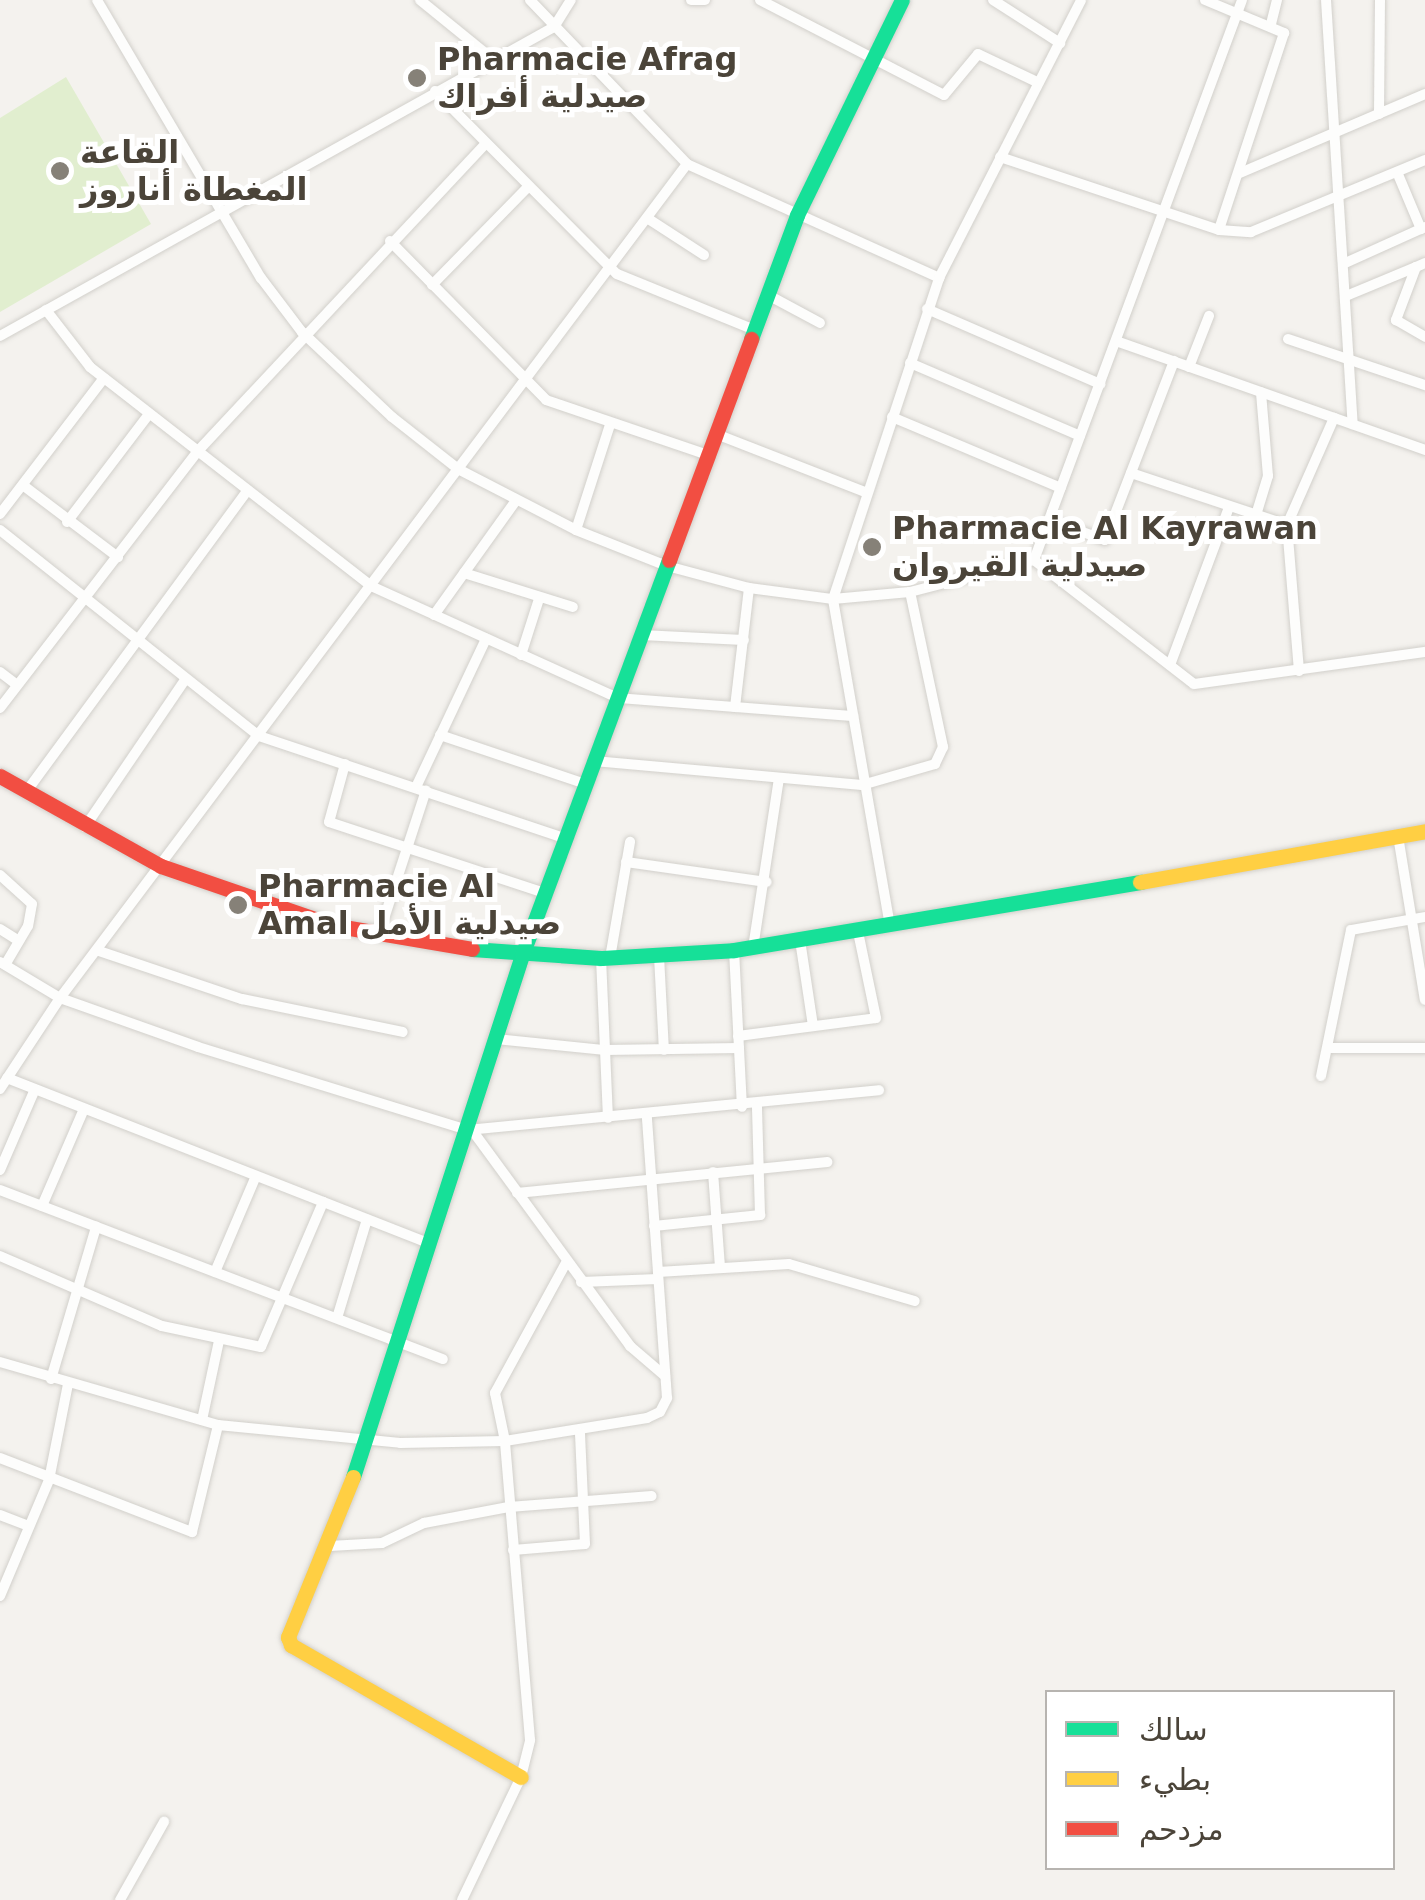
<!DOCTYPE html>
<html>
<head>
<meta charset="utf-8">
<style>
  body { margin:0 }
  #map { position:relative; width:1425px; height:1900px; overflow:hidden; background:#f4f2ee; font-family:"DejaVu Sans",Vazirmatn,sans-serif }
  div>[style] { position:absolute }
  .green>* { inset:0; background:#e1eecf }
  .roads { filter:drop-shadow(0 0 2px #d2d0cb) drop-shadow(0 0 2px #d2d0cb) }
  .street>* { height:10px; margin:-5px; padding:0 5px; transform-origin:5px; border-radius:5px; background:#fdfdfc }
  .fast>* { height:15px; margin:-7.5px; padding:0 7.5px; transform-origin:7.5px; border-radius:7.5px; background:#16e098 }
  .slow>* { height:15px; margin:-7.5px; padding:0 7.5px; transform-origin:7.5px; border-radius:7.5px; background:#ffcf43 }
  .jam>* { height:15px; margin:-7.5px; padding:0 7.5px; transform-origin:7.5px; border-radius:7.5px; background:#f24e42 }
  .dots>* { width:28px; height:28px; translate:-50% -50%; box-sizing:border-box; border:5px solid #fff; border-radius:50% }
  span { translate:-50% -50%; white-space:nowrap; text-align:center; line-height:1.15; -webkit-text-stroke:10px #fff; paint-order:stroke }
  .poi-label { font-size:32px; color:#4b4439; font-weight:700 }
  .left { translate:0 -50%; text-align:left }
  .legend { position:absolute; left:1045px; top:1690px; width:350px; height:180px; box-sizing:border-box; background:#fff; border:2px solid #b7b4b0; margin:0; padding:12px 18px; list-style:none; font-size:30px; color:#4b4439 }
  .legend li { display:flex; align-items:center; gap:20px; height:50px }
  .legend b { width:50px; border:2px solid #b7b4b0 }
</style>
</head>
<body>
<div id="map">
  <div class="green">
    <div style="clip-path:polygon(66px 77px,151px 224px,0 312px,0 118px)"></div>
  </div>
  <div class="roads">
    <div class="street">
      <div style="left:97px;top:0;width:323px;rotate:59.5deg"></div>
      <div style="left:261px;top:278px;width:68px;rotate:52.8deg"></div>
      <div style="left:302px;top:332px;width:124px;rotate:43.4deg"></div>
      <div style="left:392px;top:417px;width:84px;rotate:38.2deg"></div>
      <div style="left:458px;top:469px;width:133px;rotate:27.3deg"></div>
      <div style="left:576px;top:530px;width:98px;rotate:21.6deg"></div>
      <div style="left:667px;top:566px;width:85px;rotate:15deg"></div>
      <div style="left:749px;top:588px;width:85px;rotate:7.5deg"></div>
      <div style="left:833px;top:599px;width:77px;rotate:-5.2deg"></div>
      <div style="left:910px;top:592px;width:128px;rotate:-14.5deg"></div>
      <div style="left:1034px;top:560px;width:597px;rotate:-69.62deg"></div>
      <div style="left:420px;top:0;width:97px;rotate:39.1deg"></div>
      <div style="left:530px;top:0;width:227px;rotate:46.2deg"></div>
      <div style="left:687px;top:164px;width:277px;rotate:24.3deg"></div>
      <div style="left:691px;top:0;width:14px"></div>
      <div style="left:760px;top:0;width:207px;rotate:27.3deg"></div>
      <div style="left:944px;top:95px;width:53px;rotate:-50.3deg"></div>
      <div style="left:978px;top:54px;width:65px;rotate:25.4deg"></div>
      <div style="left:993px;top:0;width:80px;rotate:32.7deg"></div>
      <div style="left:1205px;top:0;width:86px;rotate:22.7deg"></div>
      <div style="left:1284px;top:33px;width:207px;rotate:108.3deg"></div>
      <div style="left:1326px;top:0;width:425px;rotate:86.4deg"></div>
      <div style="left:1271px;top:24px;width:25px;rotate:-76deg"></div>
      <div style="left:435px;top:91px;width:258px;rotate:45.2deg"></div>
      <div style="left:617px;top:274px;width:149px;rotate:22.1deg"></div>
      <div style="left:1379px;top:114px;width:114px;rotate:-89.5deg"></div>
      <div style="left:1000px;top:157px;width:231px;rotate:18.4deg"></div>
      <div style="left:1219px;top:230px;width:32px;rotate:4deg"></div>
      <div style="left:1251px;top:232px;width:188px;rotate:-22.5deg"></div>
      <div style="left:1397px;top:172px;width:62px;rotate:67.2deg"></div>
      <div style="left:1240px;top:173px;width:201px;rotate:-23.1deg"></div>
      <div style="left:647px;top:218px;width:68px;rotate:33deg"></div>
      <div style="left:390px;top:241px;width:223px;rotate:45.5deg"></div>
      <div style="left:546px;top:400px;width:171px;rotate:18.8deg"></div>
      <div style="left:1425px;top:263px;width:10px;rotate:156deg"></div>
      <div style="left:1416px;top:267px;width:57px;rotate:110.7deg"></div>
      <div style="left:1396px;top:320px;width:34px;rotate:30deg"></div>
      <div style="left:1343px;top:264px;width:90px;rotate:-24.3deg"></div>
      <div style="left:432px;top:285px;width:136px;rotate:-45.6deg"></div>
      <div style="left:768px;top:295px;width:59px;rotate:28.3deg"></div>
      <div style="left:1346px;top:296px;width:76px;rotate:-22.5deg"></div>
      <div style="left:927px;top:309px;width:189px;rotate:23.4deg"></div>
      <div style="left:46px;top:310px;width:72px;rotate:52.3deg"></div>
      <div style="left:90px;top:367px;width:356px;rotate:37.9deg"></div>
      <div style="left:371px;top:586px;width:271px;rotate:24.4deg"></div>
      <div style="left:618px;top:698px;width:236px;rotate:4.4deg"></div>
      <div style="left:0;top:336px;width:634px;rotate:-29.15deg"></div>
      <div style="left:554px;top:27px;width:32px;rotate:-58deg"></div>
      <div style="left:1288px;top:339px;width:145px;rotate:18.6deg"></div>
      <div style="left:1116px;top:341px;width:328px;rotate:19.4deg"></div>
      <div style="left:910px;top:363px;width:185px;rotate:23.2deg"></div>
      <div style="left:1189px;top:367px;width:55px;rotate:-68.6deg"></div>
      <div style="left:892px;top:417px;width:183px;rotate:22.8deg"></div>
      <div style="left:716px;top:434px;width:160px;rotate:21.3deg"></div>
      <div style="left:1131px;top:473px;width:164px;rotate:18.4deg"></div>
      <div style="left:24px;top:486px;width:118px;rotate:37.1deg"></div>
      <div style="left:0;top:514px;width:171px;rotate:-52.6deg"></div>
      <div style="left:1256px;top:515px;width:41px;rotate:-72.9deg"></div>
      <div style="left:1268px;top:476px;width:84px;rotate:-94.8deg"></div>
      <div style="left:1049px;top:520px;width:59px;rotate:19.7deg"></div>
      <div style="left:1105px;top:540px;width:192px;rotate:-68.9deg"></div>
      <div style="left:67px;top:522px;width:136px;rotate:-52.8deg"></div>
      <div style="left:0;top:530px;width:331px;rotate:38.5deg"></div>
      <div style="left:259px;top:736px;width:324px;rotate:18.5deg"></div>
      <div style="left:576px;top:530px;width:110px;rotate:-72.1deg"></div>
      <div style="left:1034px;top:560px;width:202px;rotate:37.8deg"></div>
      <div style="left:1194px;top:684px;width:233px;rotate:-7.9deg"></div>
      <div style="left:464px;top:573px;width:114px;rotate:17.3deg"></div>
      <div style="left:434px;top:615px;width:139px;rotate:-54.4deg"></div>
      <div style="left:641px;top:635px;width:103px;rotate:2.8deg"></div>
      <div style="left:521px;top:655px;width:59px;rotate:-72.2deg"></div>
      <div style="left:1170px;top:665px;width:169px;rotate:-69.5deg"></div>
      <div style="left:1299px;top:671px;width:146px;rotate:-94.7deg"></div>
      <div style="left:1287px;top:525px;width:117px;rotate:-66.3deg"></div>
      <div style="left:0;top:672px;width:21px;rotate:37deg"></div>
      <div style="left:735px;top:707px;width:120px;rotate:-83.3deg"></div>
      <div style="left:0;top:708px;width:323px;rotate:-52.4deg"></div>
      <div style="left:197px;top:452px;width:419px;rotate:-46.9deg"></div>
      <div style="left:440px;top:735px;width:154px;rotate:18.6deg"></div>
      <div style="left:594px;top:761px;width:269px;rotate:5.1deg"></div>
      <div style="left:862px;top:785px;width:76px;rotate:-16deg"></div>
      <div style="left:935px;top:764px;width:19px;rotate:-65deg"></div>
      <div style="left:943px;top:747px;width:158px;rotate:-102deg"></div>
      <div style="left:345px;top:764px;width:60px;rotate:105.4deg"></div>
      <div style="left:329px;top:822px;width:227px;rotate:18.2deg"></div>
      <div style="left:416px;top:787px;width:164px;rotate:-64.7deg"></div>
      <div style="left:26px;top:792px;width:373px;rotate:-53.7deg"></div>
      <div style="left:85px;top:827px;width:178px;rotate:-55.8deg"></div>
      <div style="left:1398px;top:836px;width:166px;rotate:80.7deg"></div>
      <div style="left:626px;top:862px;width:142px;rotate:8.1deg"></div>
      <div style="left:0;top:875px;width:43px;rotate:42.2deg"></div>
      <div style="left:32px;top:904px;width:22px;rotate:100deg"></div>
      <div style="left:28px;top:926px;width:45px;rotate:120.5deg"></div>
      <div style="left:890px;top:926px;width:332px;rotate:-99.9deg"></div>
      <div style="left:833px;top:599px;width:338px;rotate:-71.7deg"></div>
      <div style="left:939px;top:278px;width:312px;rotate:-62.9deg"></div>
      <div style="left:0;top:929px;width:22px;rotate:32deg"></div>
      <div style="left:379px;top:934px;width:151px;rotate:-71.9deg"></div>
      <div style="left:800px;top:940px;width:87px;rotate:81.4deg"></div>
      <div style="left:753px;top:948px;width:172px;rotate:-81.3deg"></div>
      <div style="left:734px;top:950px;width:157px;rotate:87.1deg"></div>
      <div style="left:99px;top:951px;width:151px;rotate:18.6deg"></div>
      <div style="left:242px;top:999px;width:164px;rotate:11.6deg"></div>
      <div style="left:659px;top:956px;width:94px;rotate:87deg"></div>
      <div style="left:601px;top:958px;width:160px;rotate:87.5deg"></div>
      <div style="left:610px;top:958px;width:118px;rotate:-80.2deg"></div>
      <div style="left:0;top:962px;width:70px;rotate:31deg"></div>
      <div style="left:60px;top:998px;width:146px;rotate:19.5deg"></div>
      <div style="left:198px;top:1047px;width:282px;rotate:17.1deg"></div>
      <div style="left:467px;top:1130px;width:414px;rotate:-5.5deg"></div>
      <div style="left:738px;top:1036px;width:139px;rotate:-7.4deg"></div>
      <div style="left:876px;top:1018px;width:88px;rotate:-101.8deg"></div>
      <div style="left:496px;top:1039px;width:110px;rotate:5.8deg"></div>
      <div style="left:605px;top:1050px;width:134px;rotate:-0.9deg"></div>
      <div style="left:1331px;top:1048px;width:94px"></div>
      <div style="left:1321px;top:1076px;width:149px;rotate:-78.4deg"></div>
      <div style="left:1351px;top:930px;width:75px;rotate:-10deg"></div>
      <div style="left:7px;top:1078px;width:454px;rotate:21.4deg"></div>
      <div style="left:0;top:1089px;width:109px;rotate:-56.6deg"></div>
      <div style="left:60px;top:998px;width:1043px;rotate:-53.06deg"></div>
      <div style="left:472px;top:1130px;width:268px;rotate:53.8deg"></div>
      <div style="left:630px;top:1346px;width:46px;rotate:40.6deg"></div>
      <div style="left:0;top:1170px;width:88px;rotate:-66.6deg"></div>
      <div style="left:713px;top:1172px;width:96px;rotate:85.8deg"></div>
      <div style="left:0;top:1190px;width:474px;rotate:20.9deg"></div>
      <div style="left:517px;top:1193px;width:312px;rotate:-5.7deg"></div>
      <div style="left:42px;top:1206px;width:106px;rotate:-66.6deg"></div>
      <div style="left:654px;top:1226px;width:107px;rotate:-5.9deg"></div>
      <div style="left:760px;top:1215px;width:109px;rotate:-91.6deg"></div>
      <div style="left:0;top:1256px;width:176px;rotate:23.4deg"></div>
      <div style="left:162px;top:1326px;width:101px;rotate:12deg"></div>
      <div style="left:261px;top:1347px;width:158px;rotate:-66.8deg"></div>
      <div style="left:215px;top:1272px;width:104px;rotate:-66.9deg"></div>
      <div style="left:658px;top:1272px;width:131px;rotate:-3.5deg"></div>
      <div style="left:789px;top:1264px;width:131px;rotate:16.4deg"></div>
      <div style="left:581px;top:1282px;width:77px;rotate:-2.2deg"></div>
      <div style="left:337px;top:1318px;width:103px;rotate:-73.1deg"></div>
      <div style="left:0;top:1362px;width:227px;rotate:16.1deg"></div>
      <div style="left:218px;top:1425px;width:183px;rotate:5.6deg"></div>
      <div style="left:400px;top:1443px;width:105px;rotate:-1.1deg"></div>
      <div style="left:505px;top:1441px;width:144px;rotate:-9.2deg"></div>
      <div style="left:647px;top:1418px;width:14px;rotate:-25deg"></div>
      <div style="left:660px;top:1412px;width:16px;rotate:-63deg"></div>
      <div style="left:667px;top:1398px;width:283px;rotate:-94.1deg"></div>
      <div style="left:51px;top:1379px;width:159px;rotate:-73.5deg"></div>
      <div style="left:202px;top:1420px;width:81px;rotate:-77.9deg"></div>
      <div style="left:0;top:1458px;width:206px;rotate:21.1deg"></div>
      <div style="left:192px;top:1532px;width:110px;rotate:-76.3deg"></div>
      <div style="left:0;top:1515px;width:31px;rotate:21deg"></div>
      <div style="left:330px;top:1546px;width:52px;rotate:-3.3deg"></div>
      <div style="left:382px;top:1543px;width:47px;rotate:-25.5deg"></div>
      <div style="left:424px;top:1523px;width:86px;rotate:-10.7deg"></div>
      <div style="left:509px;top:1507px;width:143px;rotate:-4.4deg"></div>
      <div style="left:513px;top:1550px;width:72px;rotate:-4.8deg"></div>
      <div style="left:585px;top:1544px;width:111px;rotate:-92.6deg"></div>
      <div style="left:0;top:1596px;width:126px;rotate:-67.1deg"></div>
      <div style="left:49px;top:1480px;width:98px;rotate:-78.8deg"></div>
      <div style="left:120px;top:1900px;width:90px;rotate:-60.6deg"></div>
      <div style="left:462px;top:1900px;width:136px;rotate:-64.4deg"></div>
      <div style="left:521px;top:1777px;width:38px;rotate:-76deg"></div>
      <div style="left:530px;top:1740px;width:300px;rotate:-94.8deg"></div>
      <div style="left:505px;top:1441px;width:49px;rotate:-101.8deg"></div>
      <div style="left:495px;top:1393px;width:148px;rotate:-61.4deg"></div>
    </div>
    <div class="fast">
      <div style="left:751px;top:339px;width:132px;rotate:-69.6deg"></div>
      <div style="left:797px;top:215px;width:239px;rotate:-64deg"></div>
      <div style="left:472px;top:949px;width:129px;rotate:4deg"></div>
      <div style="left:601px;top:958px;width:133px;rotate:-3.4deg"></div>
      <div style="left:734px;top:950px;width:412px;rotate:-9.5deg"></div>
      <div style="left:353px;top:1477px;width:549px;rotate:-72.06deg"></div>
      <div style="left:522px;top:955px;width:421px;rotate:-69.6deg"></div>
    </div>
    <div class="slow">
      <div style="left:1140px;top:882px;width:290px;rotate:-10.1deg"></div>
      <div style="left:353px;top:1477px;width:173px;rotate:112.1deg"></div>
      <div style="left:288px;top:1637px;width:9px;rotate:69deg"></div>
      <div style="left:291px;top:1645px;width:265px;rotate:29.9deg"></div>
    </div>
    <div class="jam">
      <div style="left:669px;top:560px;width:236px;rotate:-69.6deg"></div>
      <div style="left:0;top:776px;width:184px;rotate:29.2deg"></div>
      <div style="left:161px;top:866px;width:181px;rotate:19deg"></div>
      <div style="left:332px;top:925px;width:142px;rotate:9.7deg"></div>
    </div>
  </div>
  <div class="dots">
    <div style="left:417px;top:78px;background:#868178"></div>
    <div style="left:60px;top:171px;background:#868178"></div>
    <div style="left:872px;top:547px;background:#868178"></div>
    <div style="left:238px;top:905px;background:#868178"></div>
  </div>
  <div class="poi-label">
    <span class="left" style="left:437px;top:78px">Pharmacie Afrag<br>صيدلية أفراك</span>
    <span class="left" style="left:80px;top:171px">القاعة<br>المغطاة أناروز</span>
    <span class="left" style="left:892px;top:547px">Pharmacie Al Kayrawan<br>صيدلية القيروان</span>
    <span class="left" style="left:258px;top:905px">Pharmacie Al<br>Amal صيدلية الأمل</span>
  </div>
  <ul class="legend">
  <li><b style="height:12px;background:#16e098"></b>سالك</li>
  <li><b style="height:12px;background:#ffcf43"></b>بطيء</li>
  <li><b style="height:12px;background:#f24e42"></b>مزدحم</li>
  </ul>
</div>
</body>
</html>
